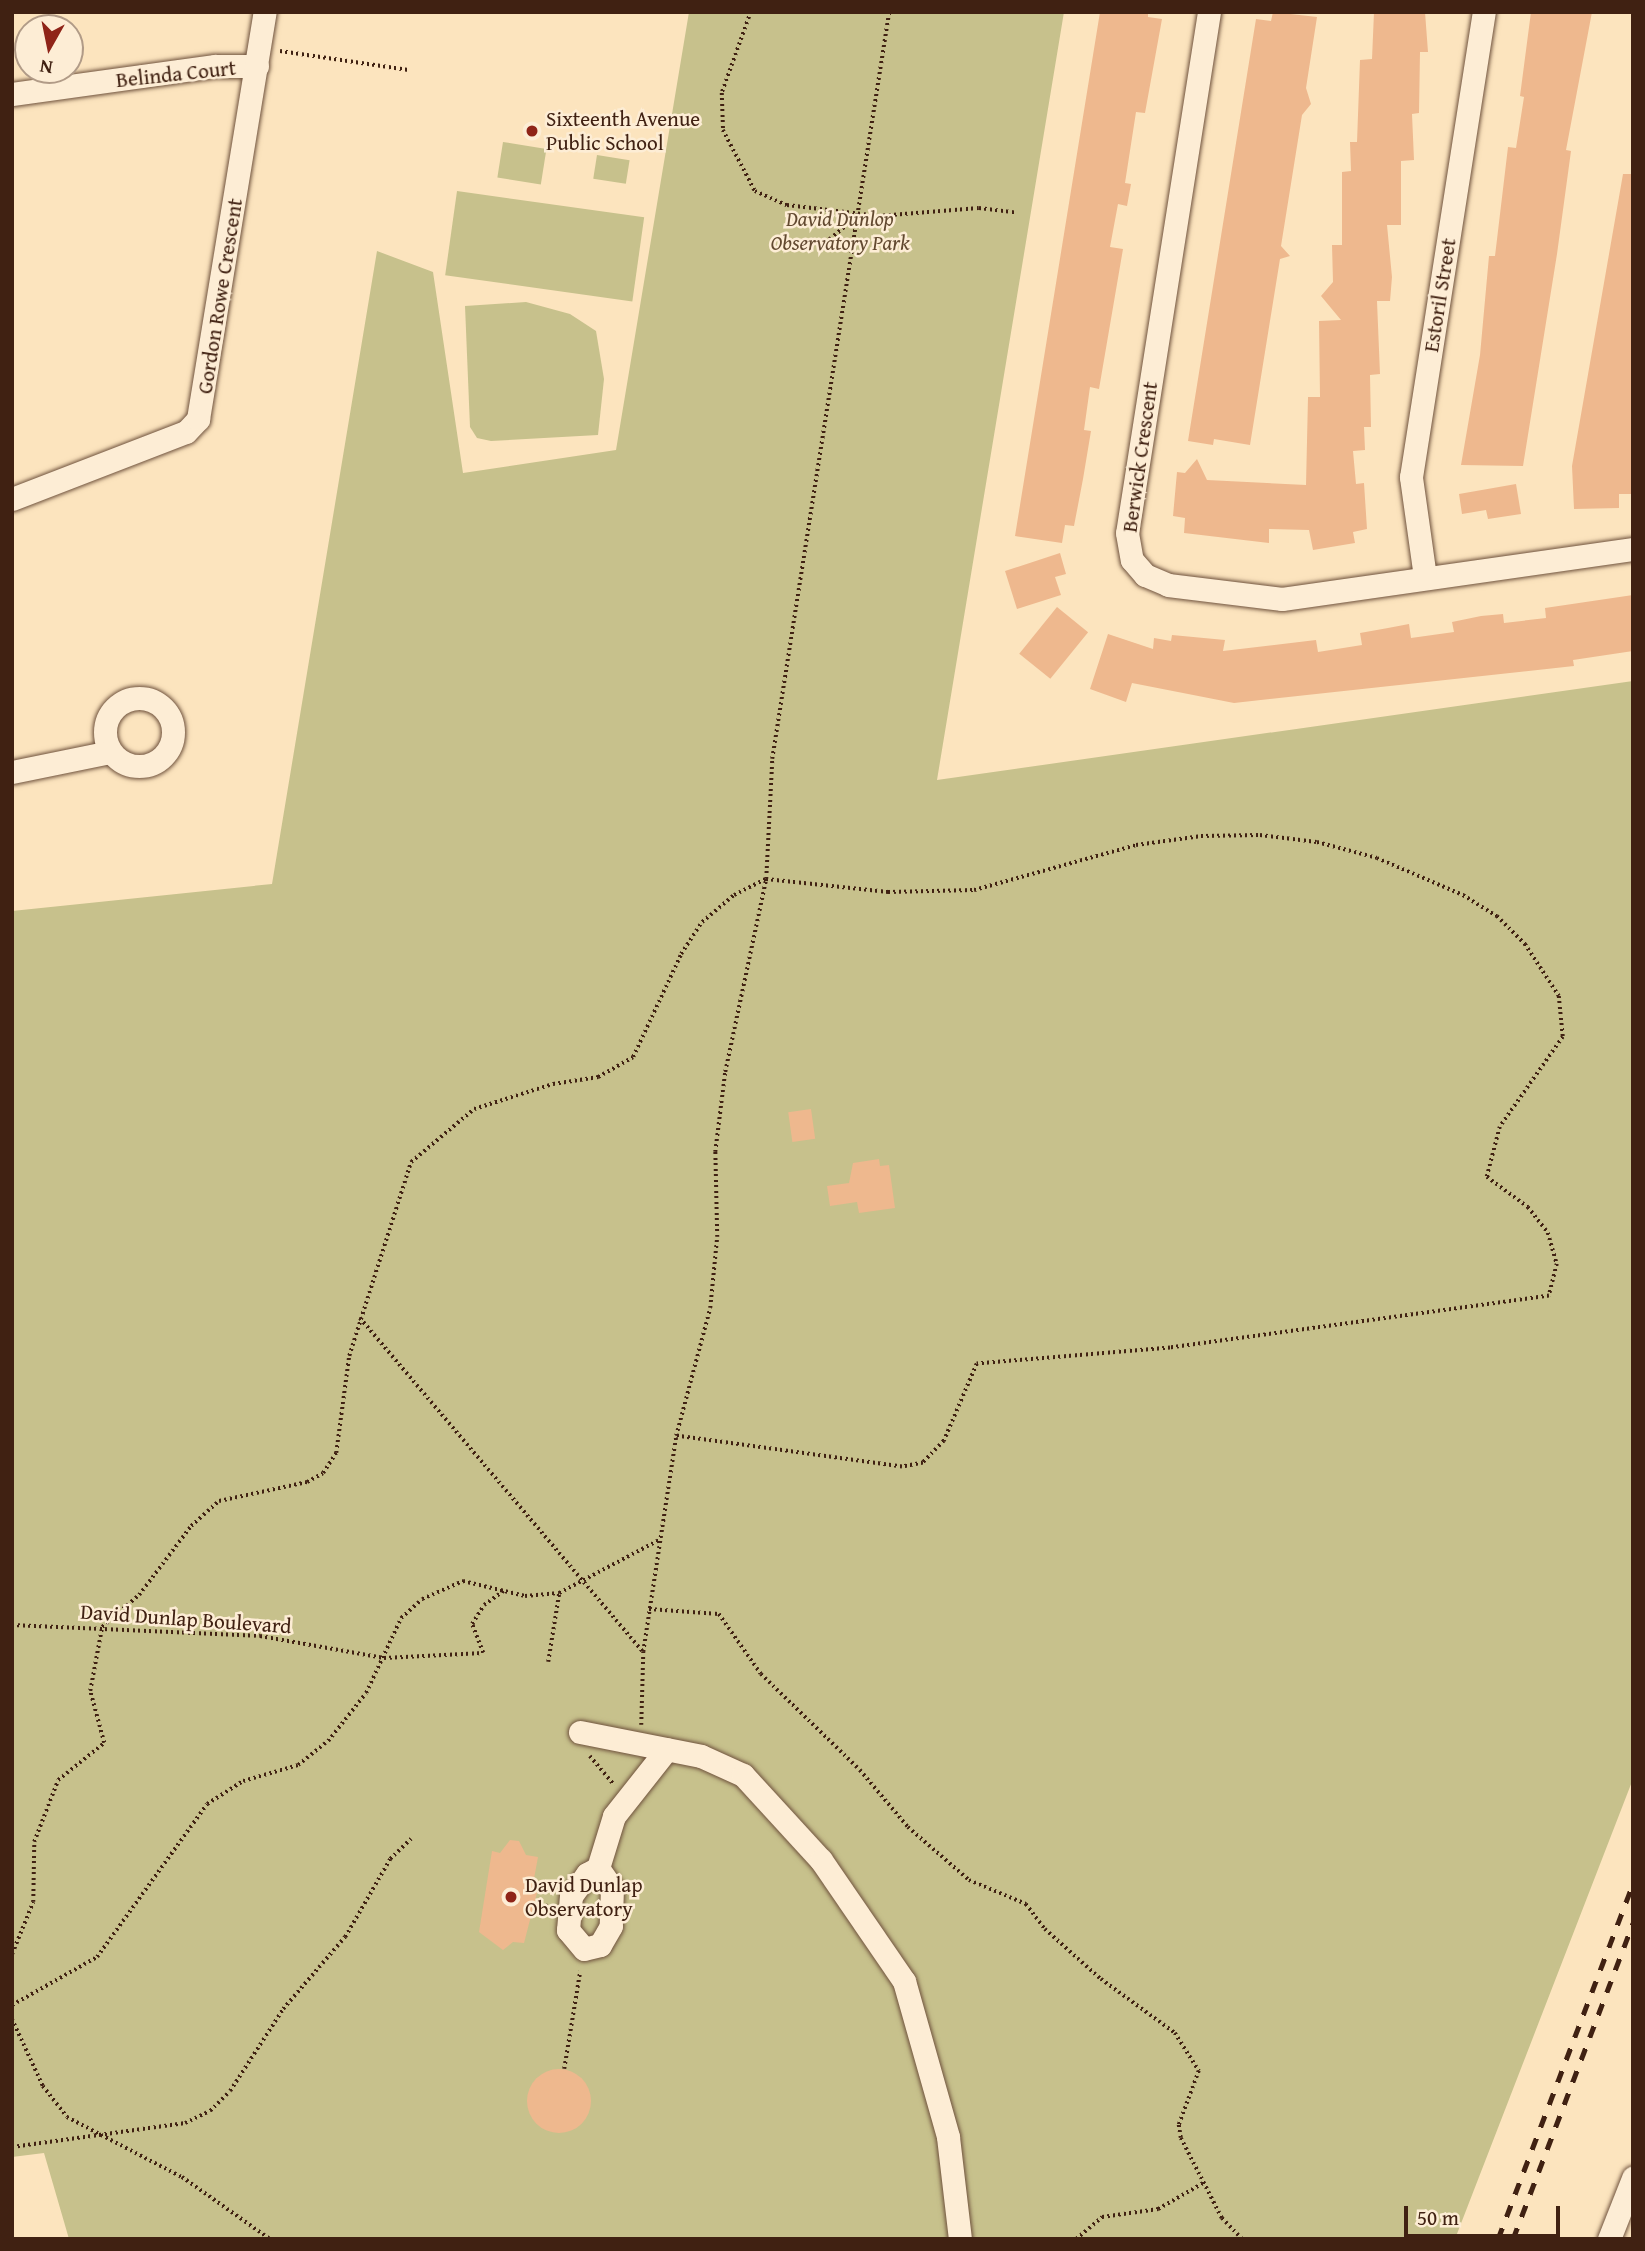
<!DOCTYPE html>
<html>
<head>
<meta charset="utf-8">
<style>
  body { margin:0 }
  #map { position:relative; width:1645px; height:2251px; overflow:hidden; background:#fce4be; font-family:"Gentium Book Plus",serif }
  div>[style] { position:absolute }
  .green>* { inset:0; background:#c7c18c; transform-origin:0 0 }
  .building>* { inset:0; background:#eeb88e; transform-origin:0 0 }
  .round { border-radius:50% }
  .path>* { height:3.5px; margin-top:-1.75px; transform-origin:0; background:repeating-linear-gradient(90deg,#402112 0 2px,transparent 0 5.5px) }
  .roads { filter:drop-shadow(0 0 2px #6f523d) drop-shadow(0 0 2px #6f523d) }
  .minor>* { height:23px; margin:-11.5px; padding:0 11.5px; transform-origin:11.5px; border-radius:11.5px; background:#fdedd5 }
  .minor>.ring { margin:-11.5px; padding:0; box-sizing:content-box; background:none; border:23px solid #fdedd5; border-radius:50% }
  .rail>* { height:5px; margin-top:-2.5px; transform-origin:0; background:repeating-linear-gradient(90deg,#402112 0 12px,transparent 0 24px) }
  .dots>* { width:19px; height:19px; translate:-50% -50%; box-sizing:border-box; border:4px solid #fdedd5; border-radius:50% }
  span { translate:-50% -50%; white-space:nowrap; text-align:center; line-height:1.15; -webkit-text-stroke:5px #fdedd5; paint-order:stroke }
  .street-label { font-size:21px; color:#402112 }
  .poi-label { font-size:21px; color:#402112 }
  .left { translate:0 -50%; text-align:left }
  .park-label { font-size:21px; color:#624930; font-style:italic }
  .frame { position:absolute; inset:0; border:14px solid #402112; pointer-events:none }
  .north { position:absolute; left:14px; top:14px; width:70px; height:70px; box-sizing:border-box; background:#fdedd5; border:2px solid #b19b87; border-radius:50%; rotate:189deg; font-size:19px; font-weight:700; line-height:28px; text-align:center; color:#402112 }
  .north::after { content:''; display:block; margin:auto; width:24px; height:32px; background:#8f2418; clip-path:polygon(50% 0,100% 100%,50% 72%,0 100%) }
  .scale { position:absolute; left:1404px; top:2206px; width:156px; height:32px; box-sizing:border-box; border:4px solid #402112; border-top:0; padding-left:9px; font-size:21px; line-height:24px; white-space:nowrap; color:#402112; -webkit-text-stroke:5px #fdedd5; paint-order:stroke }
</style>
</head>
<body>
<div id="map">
  <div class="green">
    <div style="clip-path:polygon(689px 12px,1064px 12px,937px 780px,1633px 681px,1633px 1779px,1455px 2239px,69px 2239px,44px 2153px,12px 2157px,12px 911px,272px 884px,377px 251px,433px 272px,463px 473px,616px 450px)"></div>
    <div style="left:503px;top:142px;width:44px;height:36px;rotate:9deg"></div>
    <div style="left:597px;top:155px;width:33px;height:24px;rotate:9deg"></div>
    <div style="left:457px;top:191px;width:189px;height:85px;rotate:8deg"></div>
    <div style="clip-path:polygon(526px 302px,570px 314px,596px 331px,604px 379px,598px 435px,491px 441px,477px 438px,470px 427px,465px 306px)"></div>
  </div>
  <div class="building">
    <div style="clip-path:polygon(1100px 12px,1148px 12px,1148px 17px,1162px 19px,1145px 113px,1136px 112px,1125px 183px,1131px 184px,1127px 206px,1118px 204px,1110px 247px,1123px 249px,1099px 389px,1090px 387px,1084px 430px,1091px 431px,1083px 479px,1074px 526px,1065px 525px,1062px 543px,1015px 536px)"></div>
    <div style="clip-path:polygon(1273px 12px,1317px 17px,1306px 88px,1311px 104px,1302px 115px,1281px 246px,1290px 256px,1280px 259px,1250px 445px,1214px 439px,1213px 445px,1188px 441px,1256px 19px,1271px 21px)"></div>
    <div style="clip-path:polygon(1374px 12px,1425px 12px,1428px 52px,1420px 52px,1419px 113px,1412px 114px,1414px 160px,1401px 161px,1401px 225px,1387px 225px,1392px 277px,1390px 301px,1377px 301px,1380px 374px,1370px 375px,1371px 427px,1364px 427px,1365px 450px,1353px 451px,1356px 484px,1364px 483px,1367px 529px,1353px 532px,1355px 543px,1313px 550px,1309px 530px,1269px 529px,1269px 543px,1184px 533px,1185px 518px,1173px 516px,1177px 472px,1185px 473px,1197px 459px,1207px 480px,1306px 485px,1308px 397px,1320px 397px,1319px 321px,1341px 320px,1321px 296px,1333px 282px,1332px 245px,1342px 245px,1342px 172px,1351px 171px,1350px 142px,1357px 142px,1360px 60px,1372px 59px)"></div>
    <div style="clip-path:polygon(1531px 12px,1592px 12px,1566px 150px,1571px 151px,1557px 254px,1523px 466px,1461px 465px,1480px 355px,1489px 256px,1495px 256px,1508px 147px,1516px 148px,1524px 97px,1520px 96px)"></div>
    <div style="clip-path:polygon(1623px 174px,1633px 174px,1631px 494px,1619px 494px,1619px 508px,1574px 509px,1572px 466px)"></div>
    <div style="clip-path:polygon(1516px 484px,1521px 514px,1488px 519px,1486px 510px,1462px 514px,1459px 494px)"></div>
    <div style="clip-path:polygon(1060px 553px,1066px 574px,1055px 577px,1061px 595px,1017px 609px,1005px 571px)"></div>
    <div style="clip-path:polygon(1633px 595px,1633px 651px,1573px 660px,1574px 666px,1234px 703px,1132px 683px,1126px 702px,1090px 689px,1108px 634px,1153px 649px,1154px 638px,1171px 641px,1172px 635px,1225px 640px,1223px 651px,1316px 640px,1318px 652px,1362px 645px,1360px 633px,1388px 628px,1409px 624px,1411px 638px,1454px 632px,1452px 622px,1481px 616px,1503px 614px,1504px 623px,1546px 618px,1545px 608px)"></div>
    <div style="left:1057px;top:607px;width:40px;height:60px;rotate:39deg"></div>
    <div style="left:811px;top:1109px;width:30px;height:23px;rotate:82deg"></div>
    <div style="clip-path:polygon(879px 1159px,880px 1166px,889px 1165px,895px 1208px,859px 1213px,857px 1202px,830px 1206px,827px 1186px,849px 1183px,853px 1163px)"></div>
    <div style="clip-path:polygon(510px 1840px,519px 1841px,526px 1855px,538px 1857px,533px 1884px,538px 1889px,524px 1943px,513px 1942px,503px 1950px,479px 1932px,492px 1851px,500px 1853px)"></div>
    <div class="round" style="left:527px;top:2069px;width:64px;height:64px"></div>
  </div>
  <div class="path">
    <div style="left:751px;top:12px;width:86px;rotate:109.7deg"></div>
    <div style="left:722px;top:93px;width:37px;rotate:88deg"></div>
    <div style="left:723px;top:130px;width:69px;rotate:62.3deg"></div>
    <div style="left:755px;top:191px;width:35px;rotate:24deg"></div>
    <div style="left:787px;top:205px;width:92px;rotate:6.9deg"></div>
    <div style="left:878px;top:216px;width:101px;rotate:-4.5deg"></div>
    <div style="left:979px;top:208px;width:38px;rotate:7deg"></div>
    <div style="left:280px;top:51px;width:130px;rotate:8.4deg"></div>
    <div style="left:821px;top:246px;width:50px;rotate:-39.4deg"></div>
    <div style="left:360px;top:1318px;width:438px;rotate:49.7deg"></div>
    <div style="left:649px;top:1609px;width:70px;rotate:4.1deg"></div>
    <div style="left:719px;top:1614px;width:73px;rotate:55deg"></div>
    <div style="left:761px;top:1674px;width:138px;rotate:44.1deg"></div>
    <div style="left:860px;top:1770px;width:75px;rotate:49.9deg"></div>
    <div style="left:908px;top:1827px;width:81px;rotate:41deg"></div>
    <div style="left:969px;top:1880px;width:62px;rotate:22.8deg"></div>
    <div style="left:1026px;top:1904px;width:31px;rotate:53deg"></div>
    <div style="left:1045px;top:1929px;width:75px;rotate:41.8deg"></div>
    <div style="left:1101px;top:1979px;width:92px;rotate:36.1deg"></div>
    <div style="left:1175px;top:2033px;width:45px;rotate:57.7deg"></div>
    <div style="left:1199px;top:2071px;width:58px;rotate:110.3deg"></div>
    <div style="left:1179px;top:2125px;width:13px;rotate:81deg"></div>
    <div style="left:1181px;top:2138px;width:90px;rotate:62.9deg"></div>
    <div style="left:1222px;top:2218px;width:29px;rotate:46deg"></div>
    <div style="left:12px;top:1625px;width:248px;rotate:2.5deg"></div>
    <div style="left:260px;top:1636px;width:126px;rotate:10.1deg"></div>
    <div style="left:384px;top:1658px;width:99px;rotate:-2.9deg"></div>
    <div style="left:483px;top:1653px;width:31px;rotate:-111deg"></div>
    <div style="left:472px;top:1624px;width:22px;rotate:-58deg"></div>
    <div style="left:484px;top:1605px;width:24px;rotate:-36deg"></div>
    <div style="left:548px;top:1662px;width:70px;rotate:-80.9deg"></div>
    <div style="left:641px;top:1725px;width:73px;rotate:-88.4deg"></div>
    <div style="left:643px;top:1652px;width:219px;rotate:-81.3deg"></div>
    <div style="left:676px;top:1436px;width:132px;rotate:-75.1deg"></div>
    <div style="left:710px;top:1308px;width:71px;rotate:-84.4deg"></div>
    <div style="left:717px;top:1237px;width:85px;rotate:-91.3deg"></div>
    <div style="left:715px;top:1152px;width:81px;rotate:-82.9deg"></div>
    <div style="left:725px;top:1072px;width:197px;rotate:-78deg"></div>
    <div style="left:766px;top:879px;width:120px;rotate:-87.1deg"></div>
    <div style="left:772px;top:759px;width:756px;rotate:-81.1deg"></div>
    <div style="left:590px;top:1756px;width:38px;rotate:50deg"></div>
    <div style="left:535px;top:1904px;width:13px;rotate:9deg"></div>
    <div style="left:12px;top:1954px;width:56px;rotate:-68deg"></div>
    <div style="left:33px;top:1902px;width:60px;rotate:-89deg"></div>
    <div style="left:34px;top:1842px;width:66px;rotate:-68.8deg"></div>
    <div style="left:58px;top:1780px;width:59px;rotate:-38.8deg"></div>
    <div style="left:104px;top:1743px;width:54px;rotate:-105.1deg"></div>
    <div style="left:90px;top:1691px;width:65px;rotate:-79.4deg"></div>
    <div style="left:102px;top:1627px;width:49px;rotate:-40.9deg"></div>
    <div style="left:139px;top:1595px;width:86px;rotate:-53deg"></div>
    <div style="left:191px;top:1526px;width:38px;rotate:-42deg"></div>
    <div style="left:219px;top:1501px;width:90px;rotate:-12.2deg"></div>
    <div style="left:307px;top:1482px;width:18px;rotate:-29deg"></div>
    <div style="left:323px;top:1473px;width:24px;rotate:-57deg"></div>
    <div style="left:336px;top:1453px;width:98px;rotate:-82.4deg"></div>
    <div style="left:349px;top:1356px;width:204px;rotate:-72.3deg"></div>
    <div style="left:411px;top:1162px;width:82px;rotate:-40.1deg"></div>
    <div style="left:474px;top:1109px;width:83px;rotate:-17.6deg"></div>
    <div style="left:553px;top:1084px;width:46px;rotate:-8.8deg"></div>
    <div style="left:598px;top:1077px;width:40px;rotate:-29.7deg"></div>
    <div style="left:633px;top:1057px;width:114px;rotate:-65deg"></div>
    <div style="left:681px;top:954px;width:38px;rotate:-57deg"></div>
    <div style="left:702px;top:922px;width:42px;rotate:-40.2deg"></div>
    <div style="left:734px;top:895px;width:36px;rotate:-27deg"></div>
    <div style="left:766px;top:879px;width:123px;rotate:6.1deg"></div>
    <div style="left:888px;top:892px;width:86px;rotate:-1.3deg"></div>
    <div style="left:974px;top:890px;width:168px;rotate:-15.5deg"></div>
    <div style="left:1136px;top:845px;width:66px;rotate:-7.9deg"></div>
    <div style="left:1201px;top:836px;width:59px;rotate:-1deg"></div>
    <div style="left:1260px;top:835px;width:57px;rotate:7deg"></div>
    <div style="left:1317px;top:842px;width:62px;rotate:14.9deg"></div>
    <div style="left:1377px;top:858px;width:94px;rotate:23.3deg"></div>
    <div style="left:1463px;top:895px;width:40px;rotate:32deg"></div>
    <div style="left:1497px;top:916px;width:40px;rotate:45deg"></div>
    <div style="left:1525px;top:944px;width:62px;rotate:56.8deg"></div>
    <div style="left:1559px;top:996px;width:41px;rotate:84.4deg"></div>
    <div style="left:1563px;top:1037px;width:110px;rotate:125deg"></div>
    <div style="left:1500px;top:1127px;width:52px;rotate:104.6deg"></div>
    <div style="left:1487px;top:1177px;width:51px;rotate:36.2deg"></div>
    <div style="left:1528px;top:1207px;width:33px;rotate:52deg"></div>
    <div style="left:1548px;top:1233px;width:32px;rotate:74deg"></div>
    <div style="left:1557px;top:1264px;width:33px;rotate:104deg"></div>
    <div style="left:1549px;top:1296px;width:383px;rotate:172.2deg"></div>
    <div style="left:1170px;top:1348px;width:194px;rotate:175.3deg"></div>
    <div style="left:977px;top:1364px;width:84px;rotate:113.2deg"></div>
    <div style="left:944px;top:1441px;width:30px;rotate:134deg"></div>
    <div style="left:923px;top:1463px;width:21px;rotate:169deg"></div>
    <div style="left:902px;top:1467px;width:228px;rotate:-172.2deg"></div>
    <div style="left:12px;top:1977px;width:13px;rotate:90deg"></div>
    <div style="left:12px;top:2005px;width:98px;rotate:-29.5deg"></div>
    <div style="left:97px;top:1957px;width:188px;rotate:-54.3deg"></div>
    <div style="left:207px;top:1804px;width:43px;rotate:-32.6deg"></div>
    <div style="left:243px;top:1781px;width:57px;rotate:-16.2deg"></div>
    <div style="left:298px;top:1765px;width:38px;rotate:-39deg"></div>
    <div style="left:328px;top:1741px;width:61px;rotate:-51.6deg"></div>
    <div style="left:366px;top:1693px;width:83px;rotate:-65deg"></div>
    <div style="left:401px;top:1618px;width:28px;rotate:-42deg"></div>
    <div style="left:422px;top:1599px;width:45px;rotate:-23.7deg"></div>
    <div style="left:463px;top:1581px;width:64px;rotate:13.6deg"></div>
    <div style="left:525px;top:1596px;width:34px;rotate:-5deg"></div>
    <div style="left:559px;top:1593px;width:113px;rotate:-27.9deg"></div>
    <div style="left:12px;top:2019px;width:74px;rotate:65.2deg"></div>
    <div style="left:43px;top:2086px;width:39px;rotate:52deg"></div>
    <div style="left:67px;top:2117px;width:130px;rotate:27.6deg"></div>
    <div style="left:182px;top:2177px;width:108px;rotate:35.2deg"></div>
    <div style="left:564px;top:2069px;width:99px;rotate:-80.7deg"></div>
    <div style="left:12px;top:2147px;width:175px;rotate:-7.9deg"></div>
    <div style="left:185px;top:2123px;width:28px;rotate:-26deg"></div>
    <div style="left:210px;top:2111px;width:28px;rotate:-45deg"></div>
    <div style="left:230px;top:2091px;width:98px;rotate:-57.1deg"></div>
    <div style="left:283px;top:2009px;width:95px;rotate:-49.3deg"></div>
    <div style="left:345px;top:1937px;width:90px;rotate:-60deg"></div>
    <div style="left:390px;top:1859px;width:29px;rotate:-44deg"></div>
    <div style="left:1076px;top:2239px;width:34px;rotate:-40deg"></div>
    <div style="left:1102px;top:2217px;width:57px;rotate:-8.1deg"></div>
    <div style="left:1158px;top:2209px;width:52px;rotate:-30deg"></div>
  </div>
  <div class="roads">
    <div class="minor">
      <div style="left:1209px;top:12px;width:527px;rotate:98.94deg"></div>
      <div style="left:1127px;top:533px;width:27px;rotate:80deg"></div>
      <div style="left:1132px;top:560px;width:20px;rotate:49deg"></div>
      <div style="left:1145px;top:575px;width:25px;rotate:23deg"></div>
      <div style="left:1168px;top:585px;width:115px;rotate:7deg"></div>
      <div style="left:1282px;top:599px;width:355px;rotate:-8.1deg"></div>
      <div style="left:12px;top:94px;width:205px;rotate:-7.9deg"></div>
      <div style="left:215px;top:66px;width:42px"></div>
      <div style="left:12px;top:499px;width:186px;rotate:-21.1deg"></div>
      <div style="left:186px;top:432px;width:18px;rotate:-47deg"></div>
      <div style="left:198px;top:419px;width:412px;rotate:-80.7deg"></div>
      <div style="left:1425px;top:577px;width:101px;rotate:-98deg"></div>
      <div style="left:1411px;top:477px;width:471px;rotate:-81.1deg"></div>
      <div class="ring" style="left:105px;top:698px;width:45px;height:45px"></div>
      <div style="left:12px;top:772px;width:100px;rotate:-11.5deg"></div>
      <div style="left:580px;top:1732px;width:123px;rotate:11.2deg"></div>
      <div style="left:701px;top:1756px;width:46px;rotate:24.3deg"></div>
      <div style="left:743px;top:1775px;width:115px;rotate:47.5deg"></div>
      <div style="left:821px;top:1860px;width:147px;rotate:55.6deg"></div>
      <div style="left:904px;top:1981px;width:162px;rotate:74.2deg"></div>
      <div style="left:948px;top:2137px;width:103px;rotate:83.3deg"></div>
      <div style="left:598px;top:1868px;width:24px;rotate:55deg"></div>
      <div style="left:612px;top:1888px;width:38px;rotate:92deg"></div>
      <div style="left:611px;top:1926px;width:22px;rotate:120deg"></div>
      <div style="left:600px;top:1945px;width:16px;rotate:166deg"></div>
      <div style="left:584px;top:1949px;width:25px;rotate:-130deg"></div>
      <div style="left:568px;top:1930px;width:34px;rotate:-85deg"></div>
      <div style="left:571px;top:1896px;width:27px;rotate:-54deg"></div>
      <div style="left:587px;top:1874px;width:13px;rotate:-29deg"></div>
      <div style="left:598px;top:1868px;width:54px;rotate:-72.9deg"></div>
      <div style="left:614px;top:1816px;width:85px;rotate:-51.7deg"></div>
      <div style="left:1609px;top:2239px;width:66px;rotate:-68.5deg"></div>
    </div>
  </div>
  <div class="rail">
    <div style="left:1498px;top:2239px;width:380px;rotate:-69.2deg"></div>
    <div style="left:1513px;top:2239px;width:338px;rotate:-69.2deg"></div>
  </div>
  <div class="dots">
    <div style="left:532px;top:131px;background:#8f2418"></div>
    <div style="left:511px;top:1897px;background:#8f2418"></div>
  </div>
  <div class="street-label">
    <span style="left:176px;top:74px;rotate:-6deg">Belinda Court</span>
    <span style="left:1440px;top:295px;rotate:-81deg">Estoril Street</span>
    <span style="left:220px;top:296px;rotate:-81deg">Gordon Rowe Crescent</span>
    <span style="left:1140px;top:457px;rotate:-82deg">Berwick Crescent</span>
    <span style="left:186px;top:1619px;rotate:4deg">David Dunlap Boulevard</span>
  </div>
  <div class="poi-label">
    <span class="left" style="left:546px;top:131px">Sixteenth Avenue<br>Public School</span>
    <span class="left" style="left:525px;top:1897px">David Dunlap<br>Observatory</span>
  </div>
  <div class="park-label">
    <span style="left:840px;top:231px">David Dunlop<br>Observatory Park</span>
  </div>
  <div class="frame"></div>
  <div class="north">N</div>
  <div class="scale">50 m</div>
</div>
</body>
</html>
